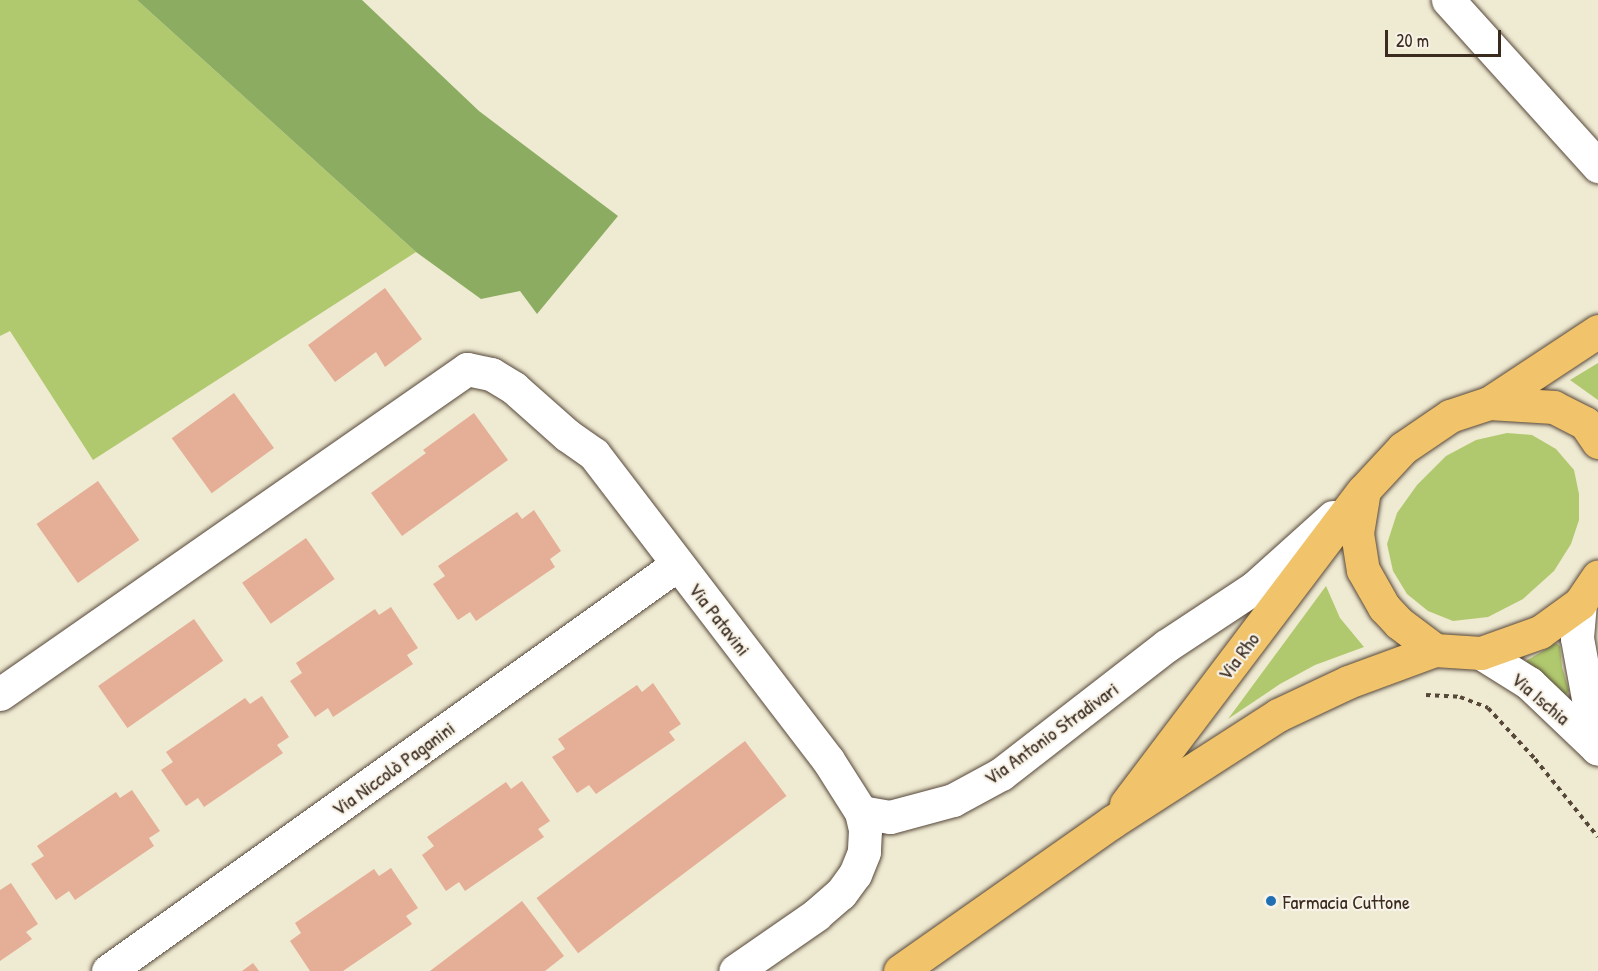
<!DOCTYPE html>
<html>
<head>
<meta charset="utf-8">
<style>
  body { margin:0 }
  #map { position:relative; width:1598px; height:971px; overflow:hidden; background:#efead2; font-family:"Patrick Hand",sans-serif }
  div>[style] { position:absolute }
  .green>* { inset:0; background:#b0c96e }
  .forest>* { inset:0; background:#8cad61 }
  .building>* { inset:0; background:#e5ae96; transform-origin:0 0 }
  .path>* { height:4px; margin-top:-2px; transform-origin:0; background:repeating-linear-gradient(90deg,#564739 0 4.5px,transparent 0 9px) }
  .roads { filter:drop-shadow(0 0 2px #564739) drop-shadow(0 0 2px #564739) }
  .minor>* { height:33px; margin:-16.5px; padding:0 16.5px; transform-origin:16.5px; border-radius:16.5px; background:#fff }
  .major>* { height:33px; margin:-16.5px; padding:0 16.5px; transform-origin:16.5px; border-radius:16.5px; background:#f1c36a }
  .dots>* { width:16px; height:16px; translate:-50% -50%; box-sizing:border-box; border:3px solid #f7f3e8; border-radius:50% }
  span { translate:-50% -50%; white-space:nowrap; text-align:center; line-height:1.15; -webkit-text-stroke:4.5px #f7f3e8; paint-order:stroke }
  .street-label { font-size:20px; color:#3b2a1e }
  .poi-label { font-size:20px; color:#3b2a1e }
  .left { translate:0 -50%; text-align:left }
  .scale { position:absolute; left:1385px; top:30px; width:116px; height:27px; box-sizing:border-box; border:3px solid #3b2a1e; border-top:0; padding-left:8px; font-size:18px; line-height:21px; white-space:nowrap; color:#3b2a1e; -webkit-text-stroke:4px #f7f3e8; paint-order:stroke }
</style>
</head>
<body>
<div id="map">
  <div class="green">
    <div style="clip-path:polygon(0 0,137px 0,416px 252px,93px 460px,10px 331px,0 336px)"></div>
    <div style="clip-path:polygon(1598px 363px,1598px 400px,1570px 380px)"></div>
    <div style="clip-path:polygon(1507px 433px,1532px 435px,1556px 449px,1574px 470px,1579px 494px,1579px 520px,1571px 544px,1554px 571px,1523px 599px,1488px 617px,1453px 621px,1428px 611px,1407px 594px,1393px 571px,1387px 544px,1397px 513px,1417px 485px,1446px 456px,1476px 440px)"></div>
    <div style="clip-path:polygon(1326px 586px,1340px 618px,1364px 647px,1315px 665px,1280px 684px,1228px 719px)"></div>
    <div style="clip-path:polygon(1556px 643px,1560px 646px,1562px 667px,1569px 691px,1566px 695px,1561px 696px,1529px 667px,1526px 661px)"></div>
  </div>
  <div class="forest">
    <div style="clip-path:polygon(137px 0,362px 0,479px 111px,618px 216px,537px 314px,520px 291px,481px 299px,416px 252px)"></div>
  </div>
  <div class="building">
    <div style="clip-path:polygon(385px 288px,422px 339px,385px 367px,376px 352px,335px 382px,308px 345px)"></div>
    <div style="left:234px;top:393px;width:68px;height:77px;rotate:54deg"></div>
    <div style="clip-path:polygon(474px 413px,508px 460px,402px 536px,371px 493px,426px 453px,423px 450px)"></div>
    <div style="left:98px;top:481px;width:72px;height:75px;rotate:55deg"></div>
    <div style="clip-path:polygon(534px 510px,561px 551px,550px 559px,555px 567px,476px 621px,470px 612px,458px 620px,433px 584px,445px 576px,438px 566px,517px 512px,522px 519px)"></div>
    <div style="left:306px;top:538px;width:50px;height:78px;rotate:55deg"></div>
    <div style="clip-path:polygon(391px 607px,418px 648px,407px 655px,413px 664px,333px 717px,328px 708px,315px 717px,290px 681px,302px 673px,296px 663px,375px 609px,379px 615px)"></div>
    <div style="left:194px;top:619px;width:51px;height:117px;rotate:55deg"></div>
    <div style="clip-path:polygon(653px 683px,681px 724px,669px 732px,675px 740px,596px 794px,589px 785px,577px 793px,552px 757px,565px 749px,558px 739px,637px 685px,642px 692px)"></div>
    <div style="clip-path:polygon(262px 696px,289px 737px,277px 745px,283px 753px,204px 807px,198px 798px,186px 806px,161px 770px,173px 762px,166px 752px,245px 698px,250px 704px)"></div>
    <div style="left:745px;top:741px;width:69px;height:261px;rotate:53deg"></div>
    <div style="clip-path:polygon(522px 781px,550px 821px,538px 829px,544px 837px,465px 891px,459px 882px,446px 891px,422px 855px,434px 846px,427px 837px,506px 782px,511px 789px)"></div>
    <div style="clip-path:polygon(132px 790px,160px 831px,149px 838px,154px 846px,75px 900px,69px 891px,56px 900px,31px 864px,44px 856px,37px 846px,116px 792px,120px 798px)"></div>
    <div style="clip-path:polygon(391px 868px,418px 908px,406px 916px,412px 924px,343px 971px,310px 971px,290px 941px,301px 933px,295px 923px,374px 869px,379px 876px)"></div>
    <div style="clip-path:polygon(11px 883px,38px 924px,26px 932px,32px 939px,0 961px,0 890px)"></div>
    <div style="clip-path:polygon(522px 901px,564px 956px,545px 971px,430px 971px)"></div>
    <div style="clip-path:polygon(253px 963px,259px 971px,242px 971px)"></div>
  </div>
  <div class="path">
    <div style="left:1426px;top:695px;width:34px;rotate:3deg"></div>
    <div style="left:1460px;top:697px;width:30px;rotate:21deg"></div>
    <div style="left:1488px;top:708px;width:69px;rotate:47.3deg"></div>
    <div style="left:1535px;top:759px;width:100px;rotate:51.1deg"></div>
  </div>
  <div class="roads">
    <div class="minor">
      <div style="left:1448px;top:0;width:224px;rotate:47.9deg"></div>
      <div style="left:1580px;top:603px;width:35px;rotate:95deg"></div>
      <div style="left:1577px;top:638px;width:112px;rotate:79.7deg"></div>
      <div style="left:1481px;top:653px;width:57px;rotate:32deg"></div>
      <div style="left:1529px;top:683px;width:95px;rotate:43.7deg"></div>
      <div style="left:0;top:694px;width:569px;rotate:-34.84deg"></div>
      <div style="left:467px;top:369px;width:25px;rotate:12deg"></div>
      <div style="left:491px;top:374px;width:27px;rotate:31deg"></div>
      <div style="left:514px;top:388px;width:71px;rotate:41.6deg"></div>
      <div style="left:567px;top:435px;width:33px;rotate:35deg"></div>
      <div style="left:594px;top:454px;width:385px;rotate:52.6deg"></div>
      <div style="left:828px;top:760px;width:62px;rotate:57.6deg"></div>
      <div style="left:861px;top:812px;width:18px;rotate:77deg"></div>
      <div style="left:865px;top:830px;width:22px;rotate:93deg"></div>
      <div style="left:864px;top:852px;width:24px;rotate:112deg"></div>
      <div style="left:855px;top:874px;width:24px;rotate:126deg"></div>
      <div style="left:841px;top:893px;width:33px;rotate:139deg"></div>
      <div style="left:816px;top:915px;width:98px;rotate:145.3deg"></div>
      <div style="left:861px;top:812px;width:29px;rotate:10deg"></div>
      <div style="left:890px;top:817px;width:65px;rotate:-15.1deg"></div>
      <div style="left:953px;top:800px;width:55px;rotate:-28.4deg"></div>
      <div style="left:1001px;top:774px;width:209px;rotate:-37.8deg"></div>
      <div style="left:1166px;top:646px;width:107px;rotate:-33.5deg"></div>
      <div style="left:1255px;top:587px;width:105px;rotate:-41.9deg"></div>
      <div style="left:108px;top:971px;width:700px;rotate:-35.53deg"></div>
    </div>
    <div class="major">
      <div style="left:1489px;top:403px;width:131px;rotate:-33.4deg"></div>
      <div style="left:1598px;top:442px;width:23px;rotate:-124deg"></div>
      <div style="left:1585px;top:423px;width:35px;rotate:-153deg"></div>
      <div style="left:1554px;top:407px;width:65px;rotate:-176.5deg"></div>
      <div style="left:1489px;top:403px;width:41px;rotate:161.6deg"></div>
      <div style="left:1450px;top:416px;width:57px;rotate:145.8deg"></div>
      <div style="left:1403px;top:448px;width:57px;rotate:132.9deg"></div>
      <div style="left:1364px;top:490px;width:44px;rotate:99.2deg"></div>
      <div style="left:1357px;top:533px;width:37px;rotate:81deg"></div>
      <div style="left:1363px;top:570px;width:43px;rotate:60.4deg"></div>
      <div style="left:1384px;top:607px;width:22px;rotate:47deg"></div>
      <div style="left:1399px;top:623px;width:45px;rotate:36.9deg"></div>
      <div style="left:1435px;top:650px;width:46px;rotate:3.7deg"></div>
      <div style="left:1481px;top:653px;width:63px;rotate:-19.6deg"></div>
      <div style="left:1540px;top:632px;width:49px;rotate:-35.9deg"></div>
      <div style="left:1580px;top:603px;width:32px;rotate:-56deg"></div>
      <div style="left:1126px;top:804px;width:390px;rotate:-52.9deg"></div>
      <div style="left:900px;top:971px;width:259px;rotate:-35.1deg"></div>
      <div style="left:1112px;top:822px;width:197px;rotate:-32.8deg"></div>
      <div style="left:1278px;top:715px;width:77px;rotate:-25.2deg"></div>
      <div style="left:1348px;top:682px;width:93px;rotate:-20.2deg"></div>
    </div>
  </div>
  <div class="dots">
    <div style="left:1271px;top:901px;background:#1f6fb2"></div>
  </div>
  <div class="street-label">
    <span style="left:720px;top:619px;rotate:52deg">Via Patavini</span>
    <span style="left:1238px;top:656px;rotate:-53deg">Via Rho</span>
    <span style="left:1541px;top:698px;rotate:40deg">Via Ischia</span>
    <span style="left:1051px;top:733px;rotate:-36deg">Via Antonio Stradivari</span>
    <span style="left:393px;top:768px;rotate:-36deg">Via Niccolò Paganini</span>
  </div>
  <div class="poi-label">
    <span class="left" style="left:1283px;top:901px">Farmacia Cuttone</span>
  </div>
  <div class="scale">20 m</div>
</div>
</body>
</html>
